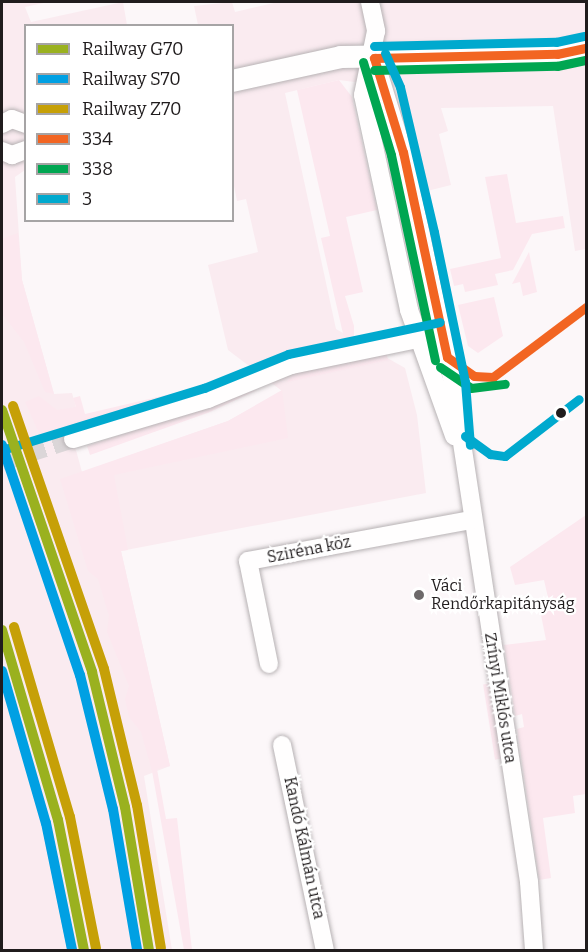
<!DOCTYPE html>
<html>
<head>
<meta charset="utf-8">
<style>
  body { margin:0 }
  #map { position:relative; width:588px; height:952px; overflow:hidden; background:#fcf7f9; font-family:Bitter,serif }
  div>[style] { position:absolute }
  .built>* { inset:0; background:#faebf0 }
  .green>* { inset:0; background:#fce8ef; transform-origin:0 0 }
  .minor-tunnel>* { height:18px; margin-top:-9px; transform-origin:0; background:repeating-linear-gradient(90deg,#dbd6d8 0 18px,transparent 0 27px) }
  .roads { filter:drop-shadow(0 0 2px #b7b2b4) drop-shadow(0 0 2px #b7b2b4) }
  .minor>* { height:18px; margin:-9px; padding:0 9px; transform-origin:9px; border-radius:9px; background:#fffefe }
  .tertiary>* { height:22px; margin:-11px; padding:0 11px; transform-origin:11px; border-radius:11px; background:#fffefe }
  .rail>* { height:7px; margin-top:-3.5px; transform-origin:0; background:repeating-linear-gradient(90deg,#fff 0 14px,#c0bfbf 0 28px); box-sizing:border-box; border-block:2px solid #c0bfbf }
  .bus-1>* { height:9px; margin:-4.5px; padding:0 4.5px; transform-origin:4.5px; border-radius:4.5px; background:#f26522 }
  .bus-2>* { height:9px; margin:-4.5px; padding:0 4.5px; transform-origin:4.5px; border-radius:4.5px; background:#00a651 }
  .bus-3>* { height:9px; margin:-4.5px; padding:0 4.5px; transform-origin:4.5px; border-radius:4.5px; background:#00a9ce }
  .rail-1>* { height:10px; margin:-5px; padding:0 5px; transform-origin:5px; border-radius:5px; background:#9ab11f }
  .rail-2>* { height:10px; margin:-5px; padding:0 5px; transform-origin:5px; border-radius:5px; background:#00a0e3 }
  .rail-3>* { height:10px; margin:-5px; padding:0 5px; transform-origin:5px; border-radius:5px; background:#c6a007 }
  .dots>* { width:16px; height:16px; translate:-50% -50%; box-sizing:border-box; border:3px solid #fff; border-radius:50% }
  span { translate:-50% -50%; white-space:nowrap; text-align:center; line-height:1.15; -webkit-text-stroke:4.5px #fff; paint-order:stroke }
  .street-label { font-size:16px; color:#201c1d }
  .poi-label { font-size:16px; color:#201c1d }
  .left { translate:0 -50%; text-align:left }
  .frame { position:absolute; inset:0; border:3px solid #201c1d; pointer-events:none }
  .legend { position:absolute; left:24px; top:24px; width:210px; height:198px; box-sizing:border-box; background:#fff; border:2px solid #a6a4a5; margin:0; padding:8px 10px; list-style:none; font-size:18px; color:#201c1d }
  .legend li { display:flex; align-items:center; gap:12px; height:30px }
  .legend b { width:30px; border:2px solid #a6a4a5 }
</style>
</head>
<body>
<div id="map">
  <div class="built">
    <div style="clip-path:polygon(2px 2px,48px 2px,25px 7px,31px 22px,123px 2px,127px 25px,26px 26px,25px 170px,15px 177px,22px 280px,54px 394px,72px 393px,82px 428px,71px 432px,82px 472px,228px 421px,282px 391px,228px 350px,208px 265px,258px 252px,246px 199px,237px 201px,233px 181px,232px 26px,198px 25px,194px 6px,232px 2px,235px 12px,278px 2px,586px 2px,586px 249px,575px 251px,553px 106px,441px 108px,448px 131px,439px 134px,451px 185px,427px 191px,402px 88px,339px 80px,285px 93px,336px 329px,405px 368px,417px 415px,426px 493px,121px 551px,170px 766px,144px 776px,172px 950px,2px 950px)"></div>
  </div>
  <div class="green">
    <div style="clip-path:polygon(339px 80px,352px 97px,377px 210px,346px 217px,363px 292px,345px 296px,354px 326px,354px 336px,344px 338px,321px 238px,330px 236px,297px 90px)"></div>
    <div style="clip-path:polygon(507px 174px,516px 223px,563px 216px,565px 228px,532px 234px,513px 270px,495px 274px,498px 285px,465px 292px,463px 284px,454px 286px,450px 269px,501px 258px,485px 177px)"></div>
    <div style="clip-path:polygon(18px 233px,22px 280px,54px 394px,45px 392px,24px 342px,2px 314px,2px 239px)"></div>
    <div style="clip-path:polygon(529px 252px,537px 292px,523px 296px,520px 282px,512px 284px)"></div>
    <div style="clip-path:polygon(494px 297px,503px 336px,478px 353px,468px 346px,458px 305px)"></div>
    <div style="clip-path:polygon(386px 351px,388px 360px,287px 382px,294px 372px)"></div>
    <div style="clip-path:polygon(230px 380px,42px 440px,25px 402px,39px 396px,57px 410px,76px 407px,73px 398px,80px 396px,85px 414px)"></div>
    <div style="clip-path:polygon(259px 389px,210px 412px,90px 455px,87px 446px)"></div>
    <div style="clip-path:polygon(282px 390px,288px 438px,114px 475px,128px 550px,121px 551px,170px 766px,157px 769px,166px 819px,177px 818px,192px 950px,184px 950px,152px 771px,141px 732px,129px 717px,125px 699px,129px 686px,107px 632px,109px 616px,98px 579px,88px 571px,60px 479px,228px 421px)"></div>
    <div style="clip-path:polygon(586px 515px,586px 794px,573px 796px,575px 813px,543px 818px,551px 878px,539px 880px,517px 729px,524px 727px,522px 714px,515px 716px,504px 645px,546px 640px,539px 605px,549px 602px,544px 580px,515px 585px,510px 567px)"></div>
    <div style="left:493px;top:683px;width:76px;height:10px;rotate:81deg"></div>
  </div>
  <div class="minor-tunnel">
    <div style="left:2px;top:462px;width:75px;rotate:-17.9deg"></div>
  </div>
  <div class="roads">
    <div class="minor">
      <div style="left:370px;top:2px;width:30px;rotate:78deg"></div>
      <div style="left:376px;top:31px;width:65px;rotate:101.5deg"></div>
      <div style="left:363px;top:95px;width:220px;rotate:77.9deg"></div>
      <div style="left:409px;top:310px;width:134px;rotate:70.3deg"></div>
      <div style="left:374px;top:58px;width:98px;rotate:72.9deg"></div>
      <div style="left:403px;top:152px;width:237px;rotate:77.8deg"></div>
      <div style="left:453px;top:384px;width:504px;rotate:81.32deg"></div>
      <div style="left:529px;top:882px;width:68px;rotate:85.8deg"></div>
      <div style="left:2px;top:124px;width:11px;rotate:-27deg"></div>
      <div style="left:12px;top:119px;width:15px;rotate:20deg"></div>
      <div style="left:2px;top:151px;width:11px;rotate:22deg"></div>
      <div style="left:12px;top:155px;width:15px;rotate:-20deg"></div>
      <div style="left:73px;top:439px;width:141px;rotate:-16.5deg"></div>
      <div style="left:208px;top:399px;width:90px;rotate:-22.3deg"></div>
      <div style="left:291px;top:365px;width:140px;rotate:-11.6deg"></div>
      <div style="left:269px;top:664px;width:105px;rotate:-101.5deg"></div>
      <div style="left:248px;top:561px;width:228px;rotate:-10.4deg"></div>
      <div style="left:282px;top:745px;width:209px;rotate:78.2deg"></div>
    </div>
    <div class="tertiary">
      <div style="left:232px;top:81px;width:112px;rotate:-12.4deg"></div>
      <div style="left:341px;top:57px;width:216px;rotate:-0.8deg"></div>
      <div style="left:557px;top:54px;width:30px;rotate:-12deg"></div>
    </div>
  </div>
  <div class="rail">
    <div style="left:2px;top:671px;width:157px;rotate:74.1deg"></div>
    <div style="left:45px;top:822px;width:131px;rotate:78.5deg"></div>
  </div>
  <div class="bus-1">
    <div style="left:374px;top:58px;width:98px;rotate:72.9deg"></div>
    <div style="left:403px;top:152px;width:210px;rotate:77.9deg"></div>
    <div style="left:374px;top:58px;width:183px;rotate:-1.3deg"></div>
    <div style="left:557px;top:54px;width:30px;rotate:-12deg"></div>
    <div style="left:447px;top:357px;width:33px;rotate:35deg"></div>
    <div style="left:474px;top:376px;width:19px;rotate:3deg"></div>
    <div style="left:493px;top:377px;width:116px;rotate:-37deg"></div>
  </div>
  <div class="bus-2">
    <div style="left:363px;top:62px;width:97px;rotate:73.2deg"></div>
    <div style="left:391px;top:155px;width:210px;rotate:77.9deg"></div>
    <div style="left:374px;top:70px;width:183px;rotate:-1.3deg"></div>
    <div style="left:557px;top:66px;width:30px;rotate:-12deg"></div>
    <div style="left:440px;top:367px;width:37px;rotate:34deg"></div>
    <div style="left:471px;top:388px;width:34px;rotate:-7deg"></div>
  </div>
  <div class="bus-3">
    <div style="left:374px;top:46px;width:182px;rotate:-1.3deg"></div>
    <div style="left:556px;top:42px;width:29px;rotate:-12deg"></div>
    <div style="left:385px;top:53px;width:37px;rotate:66deg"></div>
    <div style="left:400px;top:87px;width:149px;rotate:76.8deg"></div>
    <div style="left:434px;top:232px;width:153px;rotate:78.3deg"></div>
    <div style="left:465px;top:382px;width:63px;rotate:85.5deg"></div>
    <div style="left:465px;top:436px;width:31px;rotate:36deg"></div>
    <div style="left:490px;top:454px;width:15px;rotate:8deg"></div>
    <div style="left:505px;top:456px;width:93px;rotate:-37.6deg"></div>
    <div style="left:2px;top:450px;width:211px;rotate:-17.1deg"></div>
    <div style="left:204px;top:388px;width:91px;rotate:-22deg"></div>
    <div style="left:288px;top:354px;width:155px;rotate:-11.9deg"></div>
  </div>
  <div class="rail-1">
    <div style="left:2px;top:410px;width:277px;rotate:71deg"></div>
    <div style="left:92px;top:672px;width:139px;rotate:76.3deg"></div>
    <div style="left:125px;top:807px;width:145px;rotate:80.5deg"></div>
    <div style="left:2px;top:630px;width:198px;rotate:73.6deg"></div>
    <div style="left:58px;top:820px;width:133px;rotate:78.7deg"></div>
  </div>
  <div class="rail-2">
    <div style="left:2px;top:445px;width:243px;rotate:71.3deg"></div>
    <div style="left:80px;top:675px;width:138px;rotate:76.2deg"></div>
    <div style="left:113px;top:809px;width:143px;rotate:80.3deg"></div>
    <div style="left:2px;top:671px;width:158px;rotate:73.9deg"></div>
    <div style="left:46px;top:823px;width:130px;rotate:78.4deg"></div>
  </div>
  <div class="rail-3">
    <div style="left:13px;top:406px;width:278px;rotate:70.9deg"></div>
    <div style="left:104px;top:669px;width:140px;rotate:76.4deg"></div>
    <div style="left:137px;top:805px;width:145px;rotate:80.5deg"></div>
    <div style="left:14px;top:627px;width:198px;rotate:73.6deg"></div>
    <div style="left:70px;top:817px;width:134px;rotate:78.8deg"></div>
  </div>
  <div class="dots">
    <div style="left:561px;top:413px;background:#201c1d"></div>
    <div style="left:419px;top:595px;background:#6d696a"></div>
  </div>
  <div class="street-label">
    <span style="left:309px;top:550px;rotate:-11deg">Sziréna köz</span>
    <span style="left:500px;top:698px;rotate:81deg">Zrínyi Miklós utca</span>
    <span style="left:304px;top:848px;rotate:78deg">Kandó Kálmán utca</span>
  </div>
  <div class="poi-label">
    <span class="left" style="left:431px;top:595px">Váci<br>Rendőrkapitányság</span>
  </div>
  <div class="frame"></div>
  <ul class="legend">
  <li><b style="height:8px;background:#9ab11f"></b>Railway G70</li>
  <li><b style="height:8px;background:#00a0e3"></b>Railway S70</li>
  <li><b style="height:8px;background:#c6a007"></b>Railway Z70</li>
  <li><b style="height:8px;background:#f26522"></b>334</li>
  <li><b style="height:8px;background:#00a651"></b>338</li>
  <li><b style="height:8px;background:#00a9ce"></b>3</li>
  </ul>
</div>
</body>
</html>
